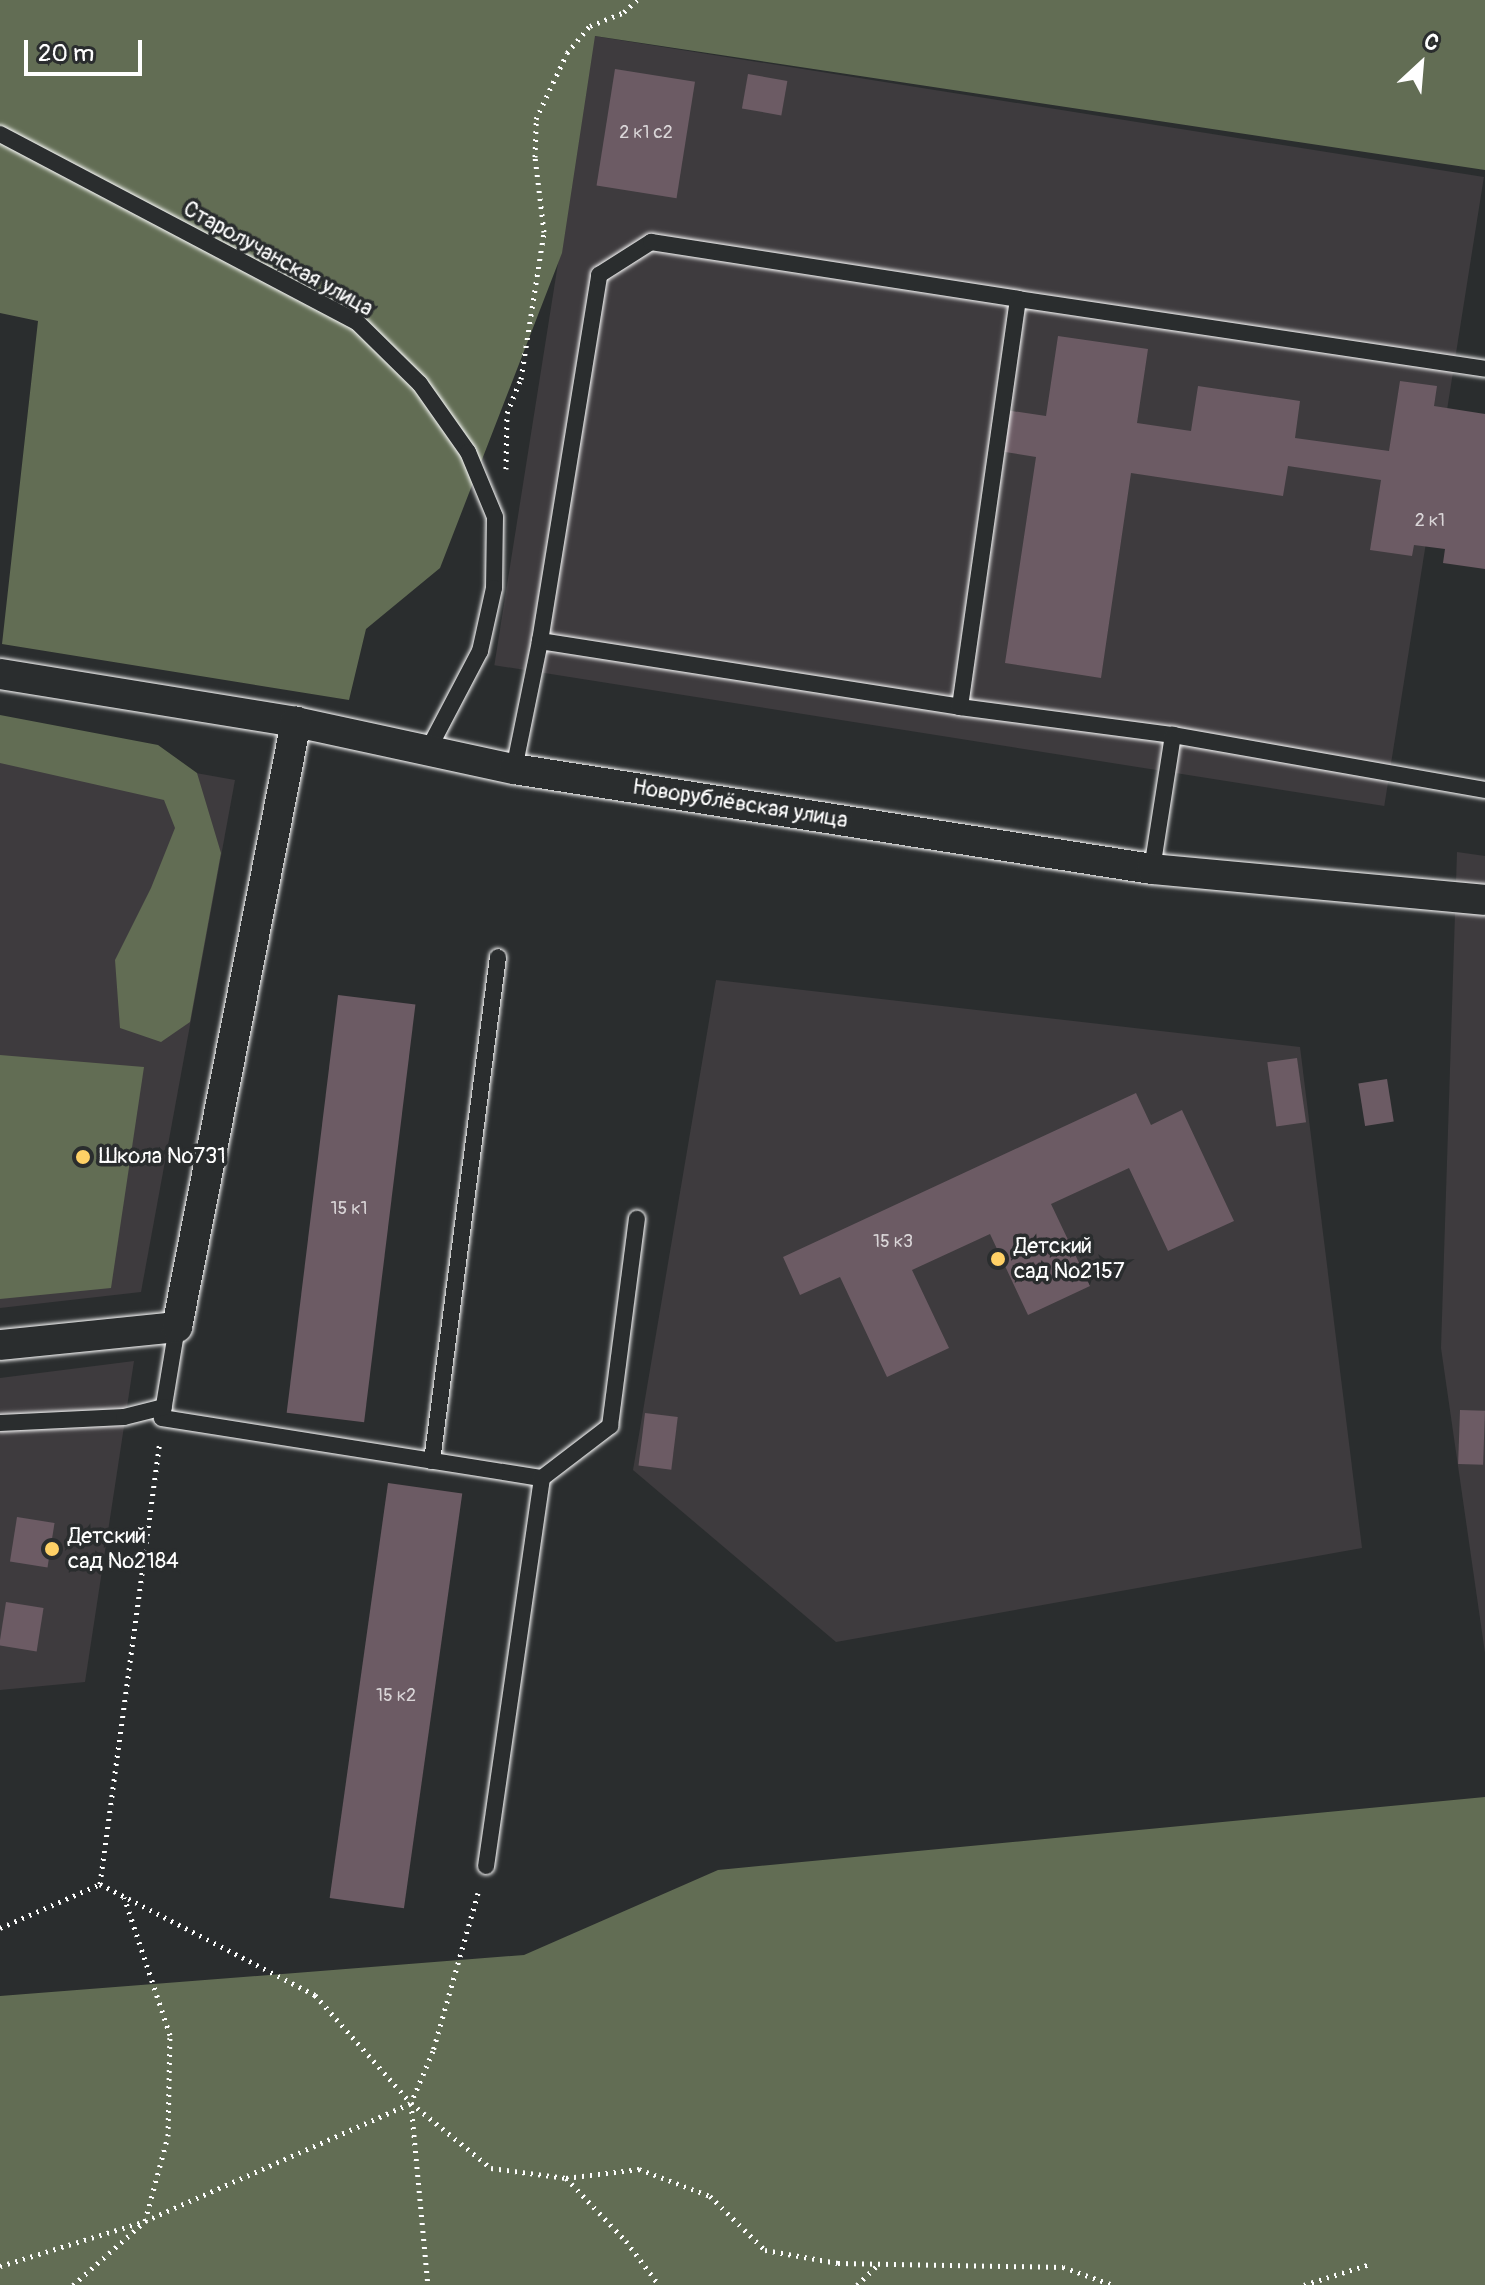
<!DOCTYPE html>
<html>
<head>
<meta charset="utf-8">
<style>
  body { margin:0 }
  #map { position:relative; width:1485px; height:2285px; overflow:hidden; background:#2a2d2e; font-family:Pangolin,sans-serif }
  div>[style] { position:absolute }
  .built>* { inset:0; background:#3e3b3e; transform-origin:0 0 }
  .green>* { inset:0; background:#626d54 }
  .building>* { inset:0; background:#6c5b64; transform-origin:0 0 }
  .path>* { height:5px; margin-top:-2.5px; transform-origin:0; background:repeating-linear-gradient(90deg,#fff 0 2px,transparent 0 8px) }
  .roads { filter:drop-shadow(0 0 2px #fff) drop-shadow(0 0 2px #fff) }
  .lane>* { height:16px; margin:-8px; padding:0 8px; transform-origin:8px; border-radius:8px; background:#2a2d2e }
  .street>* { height:30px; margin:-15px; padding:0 15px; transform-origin:15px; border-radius:15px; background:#2a2d2e }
  .dots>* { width:22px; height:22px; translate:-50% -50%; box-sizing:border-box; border:4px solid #2a2d2e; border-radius:50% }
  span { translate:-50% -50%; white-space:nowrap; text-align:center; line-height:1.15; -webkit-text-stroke:7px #2a2d2e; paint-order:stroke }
  .number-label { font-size:18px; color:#dad6d8 }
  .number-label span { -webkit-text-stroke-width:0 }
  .street-label { font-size:22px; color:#fff }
  .poi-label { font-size:22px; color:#fff }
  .left { translate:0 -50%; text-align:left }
  .north { position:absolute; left:1381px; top:24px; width:80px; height:80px; -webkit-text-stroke:6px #2a2d2e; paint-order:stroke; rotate:26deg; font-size:22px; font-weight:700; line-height:32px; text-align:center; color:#fff }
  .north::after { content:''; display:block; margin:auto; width:28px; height:36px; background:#fff; clip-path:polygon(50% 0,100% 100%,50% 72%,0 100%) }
  .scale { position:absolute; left:24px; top:40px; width:118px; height:36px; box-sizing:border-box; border:4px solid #fff; border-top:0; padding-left:10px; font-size:24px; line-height:28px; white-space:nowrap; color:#fff; -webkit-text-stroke:6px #2a2d2e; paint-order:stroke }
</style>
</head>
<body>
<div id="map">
  <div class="built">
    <div style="left:594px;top:36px;width:901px;height:637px;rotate:9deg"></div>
    <div style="clip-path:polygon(0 738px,235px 780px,141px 1292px,0 1308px)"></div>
    <div style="clip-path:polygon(1457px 852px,1485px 856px,1485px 1653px,1441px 1348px)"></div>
    <div style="clip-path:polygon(716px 980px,1300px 1047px,1362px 1548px,836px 1642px,633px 1470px)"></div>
    <div style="clip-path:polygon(134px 1361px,85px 1682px,0 1690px,0 1378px)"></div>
  </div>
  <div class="green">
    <div style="clip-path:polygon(0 0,1485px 0,1485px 170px,595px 36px,562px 253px,440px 568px,366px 629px,349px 700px,2px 644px,38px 321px,0 313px)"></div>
    <div style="clip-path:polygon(0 715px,158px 745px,197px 773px,221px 853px,190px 1022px,161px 1042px,120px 1028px,115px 960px,151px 888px,175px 828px,164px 800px,0 763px)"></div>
    <div style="clip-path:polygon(0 1055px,144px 1067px,111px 1288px,0 1299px)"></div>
    <div style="clip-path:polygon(1485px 1797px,1485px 2285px,0 2285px,0 1996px,524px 1955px,718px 1870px)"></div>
  </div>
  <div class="building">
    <div style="left:615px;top:69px;width:81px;height:118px;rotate:9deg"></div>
    <div style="left:748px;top:74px;width:40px;height:35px;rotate:10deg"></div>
    <div style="clip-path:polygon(1058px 336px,1148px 349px,1137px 423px,1191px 431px,1198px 386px,1300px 401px,1295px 438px,1389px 451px,1400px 381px,1437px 386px,1434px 406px,1485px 414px,1485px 569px,1443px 563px,1445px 549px,1414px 545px,1412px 556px,1370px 550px,1381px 480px,1288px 466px,1283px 496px,1131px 473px,1101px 678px,1005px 663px,1036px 457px,999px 451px,1005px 410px,1046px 416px)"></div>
    <div style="left:338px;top:995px;width:78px;height:421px;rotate:7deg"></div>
    <div style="left:1297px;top:1058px;width:65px;height:30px;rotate:82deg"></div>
    <div style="left:1387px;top:1079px;width:43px;height:29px;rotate:81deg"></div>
    <div style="clip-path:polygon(1136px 1093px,1151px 1125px,1182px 1110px,1234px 1221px,1168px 1251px,1129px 1168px,1051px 1204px,1090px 1286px,1028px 1315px,990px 1234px,912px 1270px,949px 1348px,887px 1377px,840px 1277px,800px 1295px,783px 1257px)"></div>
    <div style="left:1460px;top:1410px;width:25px;height:54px;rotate:2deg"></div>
    <div style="left:645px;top:1413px;width:33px;height:53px;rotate:7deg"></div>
    <div style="left:388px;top:1483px;width:75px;height:419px;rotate:8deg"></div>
    <div style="left:17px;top:1517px;width:38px;height:45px;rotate:9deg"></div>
    <div style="left:6px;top:1602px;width:38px;height:44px;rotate:9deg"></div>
  </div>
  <div class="path">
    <div style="left:506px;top:469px;width:56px;rotate:-89deg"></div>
    <div style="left:507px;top:413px;width:37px;rotate:-68deg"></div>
    <div style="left:521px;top:379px;width:149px;rotate:-81.1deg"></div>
    <div style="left:544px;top:232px;width:76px;rotate:-96.8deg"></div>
    <div style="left:535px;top:157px;width:38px;rotate:-88deg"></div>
    <div style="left:536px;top:119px;width:73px;rotate:-64.8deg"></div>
    <div style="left:567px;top:53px;width:35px;rotate:-50deg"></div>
    <div style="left:590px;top:26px;width:37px;rotate:-22deg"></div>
    <div style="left:624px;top:12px;width:18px;rotate:-43deg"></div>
    <div style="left:100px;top:1884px;width:242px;rotate:27.3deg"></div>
    <div style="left:315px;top:1995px;width:144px;rotate:48.4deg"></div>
    <div style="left:411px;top:2103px;width:183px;rotate:84.7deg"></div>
    <div style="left:100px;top:1884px;width:443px;rotate:-82.3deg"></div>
    <div style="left:478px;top:1893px;width:164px;rotate:105.9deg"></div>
    <div style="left:433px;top:2051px;width:56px;rotate:112.9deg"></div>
    <div style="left:411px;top:2103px;width:103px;rotate:39.1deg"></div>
    <div style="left:491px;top:2168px;width:76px;rotate:7.6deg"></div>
    <div style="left:566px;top:2178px;width:74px;rotate:-7deg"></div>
    <div style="left:639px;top:2169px;width:76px;rotate:20.8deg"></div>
    <div style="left:710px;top:2196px;width:77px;rotate:44.5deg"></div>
    <div style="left:765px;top:2250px;width:74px;rotate:10.1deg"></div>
    <div style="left:838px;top:2263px;width:225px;rotate:1deg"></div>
    <div style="left:1063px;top:2267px;width:53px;rotate:19.8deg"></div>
    <div style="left:0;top:1928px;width:109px;rotate:-23.7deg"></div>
    <div style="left:566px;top:2178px;width:87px;rotate:46.4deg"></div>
    <div style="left:626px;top:2241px;width:55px;rotate:53.1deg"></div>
    <div style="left:0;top:2266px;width:152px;rotate:-17.2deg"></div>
    <div style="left:145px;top:2221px;width:291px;rotate:-23.9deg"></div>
    <div style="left:73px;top:2285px;width:96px;rotate:-41.6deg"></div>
    <div style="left:145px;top:2221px;width:88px;rotate:-74.9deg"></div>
    <div style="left:168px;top:2136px;width:101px;rotate:-88.9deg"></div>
    <div style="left:170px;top:2035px;width:145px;rotate:-108.4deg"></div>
    <div style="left:857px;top:2285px;width:30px;rotate:-44deg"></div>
    <div style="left:1304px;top:2285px;width:69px;rotate:-17.7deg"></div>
  </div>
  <div class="roads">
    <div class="lane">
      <div style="left:0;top:134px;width:403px;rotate:27.8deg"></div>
      <div style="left:357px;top:322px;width:88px;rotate:44.5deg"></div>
      <div style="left:420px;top:384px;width:83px;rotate:54.8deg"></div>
      <div style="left:468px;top:452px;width:70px;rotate:67.4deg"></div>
      <div style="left:495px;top:517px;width:71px;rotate:90.8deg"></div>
      <div style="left:494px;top:588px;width:65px;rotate:102.5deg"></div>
      <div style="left:480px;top:651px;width:114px;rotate:117.7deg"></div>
      <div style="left:1018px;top:299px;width:472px;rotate:8.5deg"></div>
      <div style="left:540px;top:641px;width:425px;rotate:8.9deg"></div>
      <div style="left:960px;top:707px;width:215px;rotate:7.5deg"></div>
      <div style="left:1173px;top:735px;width:317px;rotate:10deg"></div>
      <div style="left:514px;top:769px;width:131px;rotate:-78.5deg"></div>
      <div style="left:540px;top:641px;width:371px;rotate:-80.8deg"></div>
      <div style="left:599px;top:275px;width:62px;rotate:-32.4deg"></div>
      <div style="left:651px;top:242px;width:371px;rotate:8.8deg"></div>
      <div style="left:1018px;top:299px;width:412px;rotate:98.1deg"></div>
      <div style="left:1152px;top:869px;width:136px;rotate:-81.1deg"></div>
      <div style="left:177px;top:1327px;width:92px;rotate:99.4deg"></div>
      <div style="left:162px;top:1418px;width:385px;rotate:9deg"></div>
      <div style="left:542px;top:1478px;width:392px;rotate:98.2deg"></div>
      <div style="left:0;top:1423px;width:124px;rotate:-2.8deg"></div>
      <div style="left:124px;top:1417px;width:41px;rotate:-14deg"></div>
      <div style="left:432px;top:1461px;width:508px;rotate:-82.54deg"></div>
      <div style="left:542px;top:1478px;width:86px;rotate:-37.4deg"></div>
      <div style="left:610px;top:1426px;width:209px;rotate:-82.6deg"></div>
    </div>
    <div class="street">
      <div style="left:0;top:674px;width:300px;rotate:9.2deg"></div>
      <div style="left:296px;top:722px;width:223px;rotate:12.2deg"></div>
      <div style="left:514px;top:769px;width:646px;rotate:8.91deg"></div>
      <div style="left:1152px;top:869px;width:334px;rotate:5.3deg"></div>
      <div style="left:0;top:1345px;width:178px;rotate:-5.8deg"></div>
      <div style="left:177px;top:1327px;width:617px;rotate:-78.87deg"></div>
    </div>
  </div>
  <div class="dots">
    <div style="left:83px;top:1157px;background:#ffd166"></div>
    <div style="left:998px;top:1259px;background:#ffd166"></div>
    <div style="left:52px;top:1549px;background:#ffd166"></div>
  </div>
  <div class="number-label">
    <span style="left:646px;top:133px">2 к1 с2</span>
    <span style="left:1430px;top:521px">2 к1</span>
    <span style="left:349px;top:1209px">15 к1</span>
    <span style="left:893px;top:1242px">15 к3</span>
    <span style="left:396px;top:1696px">15 к2</span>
  </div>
  <div class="street-label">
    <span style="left:278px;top:259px;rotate:29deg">Старолучанская улица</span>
    <span style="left:740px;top:804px;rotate:9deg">Новорублёвская улица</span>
  </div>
  <div class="poi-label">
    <span class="left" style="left:99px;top:1157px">Школа №731</span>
    <span class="left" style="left:1014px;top:1259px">Детский<br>сад №2157</span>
    <span class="left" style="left:68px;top:1549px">Детский<br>сад №2184</span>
  </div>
  <div class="north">С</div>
  <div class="scale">20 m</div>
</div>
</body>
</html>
